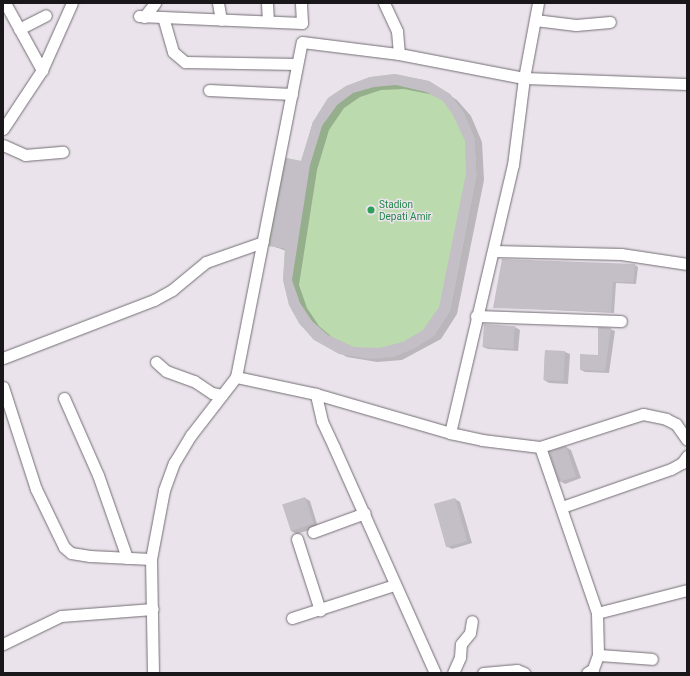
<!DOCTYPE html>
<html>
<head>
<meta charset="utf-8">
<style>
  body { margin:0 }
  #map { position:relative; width:690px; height:676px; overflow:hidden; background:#eae3eb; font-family:Roboto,sans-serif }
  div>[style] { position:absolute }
  .green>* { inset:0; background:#bbdaae }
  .shadow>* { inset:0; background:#0003 }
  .building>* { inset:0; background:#c4bec6; transform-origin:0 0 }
  .roads { filter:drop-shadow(0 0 1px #736d74) drop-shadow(0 0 1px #736d74) }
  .minor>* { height:11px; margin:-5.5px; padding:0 5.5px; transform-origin:5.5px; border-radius:5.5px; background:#fff }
  .dots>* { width:11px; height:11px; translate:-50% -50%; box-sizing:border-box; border:2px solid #eae3eb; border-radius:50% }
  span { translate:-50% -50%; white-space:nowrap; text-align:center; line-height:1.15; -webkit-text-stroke:3px #eae3eb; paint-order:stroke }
  .leisure-label { font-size:10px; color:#27864d }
  .left { translate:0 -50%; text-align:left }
  .frame { position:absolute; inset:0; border:4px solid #19171a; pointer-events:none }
</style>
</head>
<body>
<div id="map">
  <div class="green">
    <div style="clip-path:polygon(395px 74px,429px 81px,450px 94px,464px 112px,475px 138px,477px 176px,451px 310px,394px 357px,314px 340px,299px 323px,289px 305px,283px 280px,285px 249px,264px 245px,282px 157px,301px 161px,313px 122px,328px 98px,346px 86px,370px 77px)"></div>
  </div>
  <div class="shadow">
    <div style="clip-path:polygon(evenodd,428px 82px,457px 100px,471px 116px,482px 142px,484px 180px,457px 314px,441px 339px,402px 360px,377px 362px,347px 357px,315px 339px,299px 323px,286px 251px,270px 245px,302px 162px,313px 122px,347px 86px,428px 82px,404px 89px,434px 95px,444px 101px,454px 114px,466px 141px,467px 174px,440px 307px,424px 331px,404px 342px,379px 349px,353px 348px,333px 338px,319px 326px,307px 308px,299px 285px,317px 170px,329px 130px,344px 108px,360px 97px,381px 90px,404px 89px)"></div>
    <div style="clip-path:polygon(635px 265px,638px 267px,636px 284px,616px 283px,614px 313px,494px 307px)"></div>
    <div style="clip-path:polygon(515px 327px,520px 330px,518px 351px,488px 349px,483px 347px)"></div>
    <div style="clip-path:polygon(610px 329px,615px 331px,609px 373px,585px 372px,581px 370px,599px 356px)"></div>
    <div style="clip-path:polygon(545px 351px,565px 352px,570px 354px,568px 384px,549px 383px,544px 380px)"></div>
    <div style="clip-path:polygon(566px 447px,571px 450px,581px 478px,565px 484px,560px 481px,550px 452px)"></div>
    <div style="clip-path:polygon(305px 498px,310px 501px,318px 527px,297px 534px,291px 531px)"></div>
    <div style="clip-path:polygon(455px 499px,460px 502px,472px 543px,452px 549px,446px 546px,435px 504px)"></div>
  </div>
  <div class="building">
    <div style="clip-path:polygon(evenodd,395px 74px,429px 81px,450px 94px,464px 112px,475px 138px,477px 176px,451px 310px,434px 336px,415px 348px,394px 357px,370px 359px,339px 354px,314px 340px,299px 323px,289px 305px,283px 280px,285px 249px,269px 246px,286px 158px,301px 161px,313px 122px,328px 98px,346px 86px,370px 77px,395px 74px,396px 85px,426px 92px,443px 101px,453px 115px,465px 141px,466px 174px,439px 307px,423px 330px,403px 342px,379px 348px,354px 347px,328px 335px,312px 321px,300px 303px,292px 280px,310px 165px,322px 126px,337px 105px,353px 93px,374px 87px,396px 85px)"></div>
    <div style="clip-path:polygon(502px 259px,635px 264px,633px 282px,613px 282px,611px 312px,493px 308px)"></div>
    <div style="left:484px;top:324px;width:31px;height:23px;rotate:4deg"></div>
    <div style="clip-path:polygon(598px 327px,611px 328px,605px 371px,580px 370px,580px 354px,598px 355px)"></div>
    <div style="left:545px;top:350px;width:20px;height:30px;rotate:3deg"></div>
    <div style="left:566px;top:446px;width:32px;height:18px;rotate:72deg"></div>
    <div style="left:305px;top:497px;width:28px;height:24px;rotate:72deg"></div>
    <div style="left:455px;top:498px;width:45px;height:22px;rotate:74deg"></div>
  </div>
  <div class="roads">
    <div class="minor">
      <div style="left:5px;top:3px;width:77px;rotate:61.1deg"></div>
      <div style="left:218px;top:3px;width:17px;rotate:80deg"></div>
      <div style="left:267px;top:3px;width:18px;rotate:87deg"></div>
      <div style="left:384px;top:3px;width:31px;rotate:65deg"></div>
      <div style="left:397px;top:31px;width:23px;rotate:85deg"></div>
      <div style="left:139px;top:16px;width:163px;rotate:2.5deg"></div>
      <div style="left:302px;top:23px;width:20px;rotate:-93deg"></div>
      <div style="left:144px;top:17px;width:18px;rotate:-52deg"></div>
      <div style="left:163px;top:17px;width:36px;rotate:74deg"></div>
      <div style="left:173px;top:52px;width:16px;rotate:40deg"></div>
      <div style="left:185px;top:62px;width:112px;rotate:1deg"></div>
      <div style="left:535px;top:20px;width:41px;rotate:7deg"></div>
      <div style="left:576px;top:25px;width:34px;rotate:-5deg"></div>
      <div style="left:19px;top:29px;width:30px;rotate:-27deg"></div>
      <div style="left:209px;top:90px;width:83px;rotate:2.8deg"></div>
      <div style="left:3px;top:129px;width:71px;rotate:-56.5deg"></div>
      <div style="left:42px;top:70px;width:73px;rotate:-65.9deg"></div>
      <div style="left:3px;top:145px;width:24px;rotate:24deg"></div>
      <div style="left:25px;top:155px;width:38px;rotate:-5deg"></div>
      <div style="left:494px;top:251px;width:127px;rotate:1.4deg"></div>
      <div style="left:621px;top:254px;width:67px;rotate:8.6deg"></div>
      <div style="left:476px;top:316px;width:145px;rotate:2deg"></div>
      <div style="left:3px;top:358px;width:162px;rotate:-21deg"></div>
      <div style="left:154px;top:300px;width:21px;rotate:-29deg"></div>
      <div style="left:172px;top:290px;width:44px;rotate:-39.5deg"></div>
      <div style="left:206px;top:262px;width:60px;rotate:-19.3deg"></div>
      <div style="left:156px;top:362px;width:13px;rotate:42deg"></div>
      <div style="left:166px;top:371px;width:30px;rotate:20deg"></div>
      <div style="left:194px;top:381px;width:22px;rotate:34deg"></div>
      <div style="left:212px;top:393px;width:10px;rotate:11deg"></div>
      <div style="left:3px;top:387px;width:107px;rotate:72.1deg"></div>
      <div style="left:36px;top:489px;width:64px;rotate:64.2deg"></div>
      <div style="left:64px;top:547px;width:9px;rotate:41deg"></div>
      <div style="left:71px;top:553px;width:19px;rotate:9deg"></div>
      <div style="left:90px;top:556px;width:61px;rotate:2.8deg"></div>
      <div style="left:316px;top:394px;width:140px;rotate:16.2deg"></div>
      <div style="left:450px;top:433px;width:275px;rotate:-76.8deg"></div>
      <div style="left:513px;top:165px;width:88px;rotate:-82.8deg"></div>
      <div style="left:524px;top:78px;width:163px;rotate:2.1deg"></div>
      <div style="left:64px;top:398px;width:84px;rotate:66.2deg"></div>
      <div style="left:98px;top:475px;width:88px;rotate:70.7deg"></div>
      <div style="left:450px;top:433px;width:33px;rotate:12deg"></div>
      <div style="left:482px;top:440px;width:58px;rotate:6.9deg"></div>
      <div style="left:540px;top:447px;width:108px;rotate:-17.8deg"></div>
      <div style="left:643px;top:414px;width:24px;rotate:12deg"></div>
      <div style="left:666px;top:419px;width:11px;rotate:27deg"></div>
      <div style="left:676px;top:424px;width:19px;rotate:55deg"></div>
      <div style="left:540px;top:447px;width:176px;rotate:71deg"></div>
      <div style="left:597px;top:613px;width:42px;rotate:88.6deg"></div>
      <div style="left:598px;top:655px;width:15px;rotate:110deg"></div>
      <div style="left:593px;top:669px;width:7px;rotate:146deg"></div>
      <div style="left:562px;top:507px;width:115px;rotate:-19.2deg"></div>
      <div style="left:671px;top:469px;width:13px;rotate:-29deg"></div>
      <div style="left:682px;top:463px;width:9px;rotate:-54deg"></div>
      <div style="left:313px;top:532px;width:55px;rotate:-20.1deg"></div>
      <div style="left:297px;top:539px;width:75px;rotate:72.1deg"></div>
      <div style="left:597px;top:613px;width:93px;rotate:-14.3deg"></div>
      <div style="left:292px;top:618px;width:107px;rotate:-17.9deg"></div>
      <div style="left:3px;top:644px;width:64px;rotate:-25.8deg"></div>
      <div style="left:61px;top:616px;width:92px;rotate:-4.4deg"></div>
      <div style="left:598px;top:655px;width:54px;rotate:4.2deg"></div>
      <div style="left:153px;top:673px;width:114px;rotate:-91deg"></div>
      <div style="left:151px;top:559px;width:70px;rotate:-79.3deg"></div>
      <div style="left:164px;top:490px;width:29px;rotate:-70deg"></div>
      <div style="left:174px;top:463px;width:33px;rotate:-59deg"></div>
      <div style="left:191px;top:435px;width:73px;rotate:-52.2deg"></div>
      <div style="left:435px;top:673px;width:248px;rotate:-114.1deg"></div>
      <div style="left:334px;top:447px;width:29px;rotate:-115deg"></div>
      <div style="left:322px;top:421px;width:28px;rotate:-103deg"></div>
      <div style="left:316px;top:394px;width:82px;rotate:-168deg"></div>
      <div style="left:236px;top:377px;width:341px;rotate:-78.9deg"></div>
      <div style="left:302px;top:42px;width:98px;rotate:7.1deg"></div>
      <div style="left:399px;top:54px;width:127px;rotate:10.9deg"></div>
      <div style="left:524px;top:78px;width:76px;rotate:-79.4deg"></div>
      <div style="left:453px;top:673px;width:17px;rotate:-66deg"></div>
      <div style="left:460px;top:657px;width:13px;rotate:-86deg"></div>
      <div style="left:461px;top:644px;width:14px;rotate:-51deg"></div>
      <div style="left:470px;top:633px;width:12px;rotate:-81deg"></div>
      <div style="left:483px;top:673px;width:34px;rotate:-5deg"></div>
      <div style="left:517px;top:670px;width:8px;rotate:23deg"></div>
    </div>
  </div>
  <div class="dots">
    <div style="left:371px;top:210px;background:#2e9e5b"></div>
  </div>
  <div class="leisure-label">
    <span class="left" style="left:379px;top:210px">Stadion<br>Depati Amir</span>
  </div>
  <div class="frame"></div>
</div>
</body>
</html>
